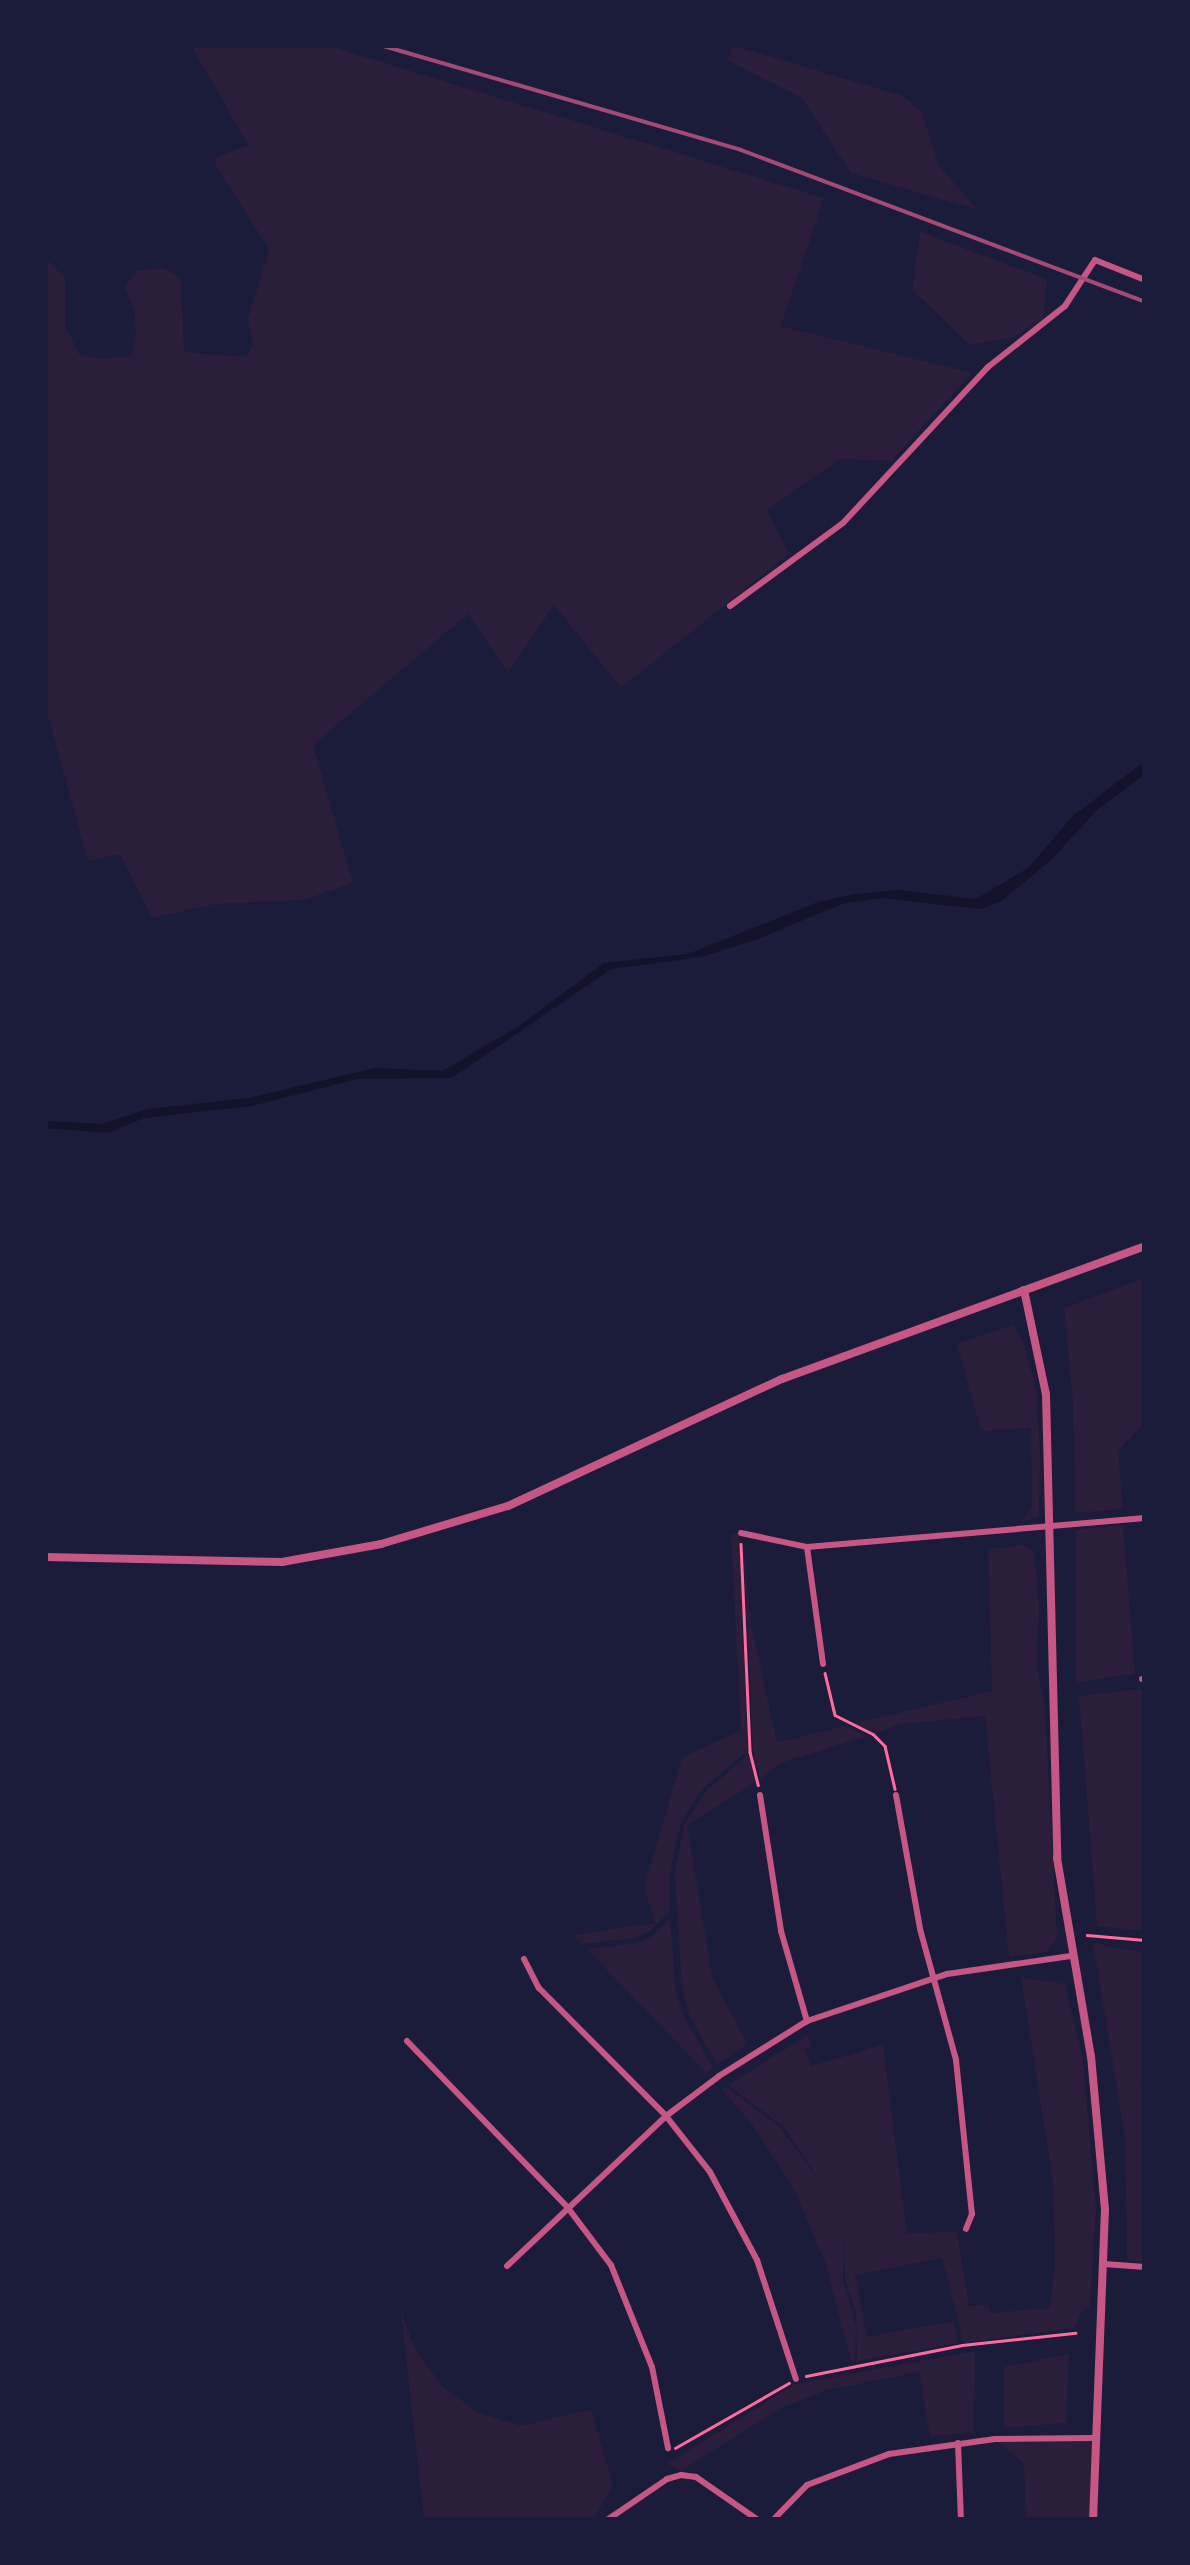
<!DOCTYPE html>
<html>
<head>
<meta charset="utf-8">
<style>
  body { margin:0 }
  #map { position:relative; width:1190px; height:2565px; overflow:hidden; background:#1b1b3a; font-family:"IBM Plex Sans",sans-serif }
  div>[style] { position:absolute }
  .green>* { inset:0; background:#2a1e3b }
  .water>* { inset:0; background:#12122b }
  .path>* { height:2.5px; margin:-1.25px; padding:0 1.25px; transform-origin:1.25px; border-radius:1.25px; background:#ff6b9d }
  .minor>* { height:6px; margin:-3px; padding:0 3px; transform-origin:3px; border-radius:3px; background:#c65784 }
  .tertiary>* { height:8px; margin:-4px; padding:0 4px; transform-origin:4px; border-radius:4px; background:#c65784 }
  .rail>* { height:4px; margin:-2px; padding:0 2px; transform-origin:2px; border-radius:2px; background:#a44b75 }
  span { translate:-50% -50%; white-space:nowrap; text-align:center; line-height:1.15; -webkit-text-stroke:8px #1b1b3a; paint-order:stroke }
  .frame { position:absolute; inset:0; border:48px solid #1b1b3a; pointer-events:none }
</style>
</head>
<body>
<div id="map">
  <div class="green">
    <div style="clip-path:polygon(191px 45px,330px 46px,824px 198px,781px 326px,972px 373px,891px 461px,840px 459px,767px 510px,789px 554px,621px 688px,554px 605px,508px 673px,468px 614px,313px 745px,353px 883px,303px 900px,215px 904px,152px 918px,120px 854px,88px 861px,45px 705px,45px 258px,65px 278px,65px 325px,79px 354px,101px 359px,131px 356px,136px 334px,134px 309px,124px 287px,138px 271px,163px 268px,181px 278px,184px 352px,246px 357px,253px 344px,248px 319px,269px 249px,215px 164px,216px 158px,248px 145px)"></div>
    <div style="clip-path:polygon(732px 45px,903px 96px,922px 112px,939px 166px,978px 210px,851px 173px,801px 97px,727px 60px)"></div>
    <div style="clip-path:polygon(920px 232px,1047px 279px,1043px 318px,1013px 338px,970px 345px,912px 290px)"></div>
    <div style="clip-path:polygon(1145px 1278px,1145px 1422px,1118px 1451px,1123px 1509px,1075px 1513px,1073px 1402px,1064px 1308px)"></div>
    <div style="clip-path:polygon(1013px 1325px,1024px 1344px,1037px 1394px,1040px 1455px,1039px 1516px,1020px 1523px,1032px 1507px,1031px 1428px,981px 1431px,957px 1344px)"></div>
    <div style="clip-path:polygon(1123px 1525px,1135px 1674px,1076px 1682px,1076px 1530px)"></div>
    <div style="clip-path:polygon(739px 1533px,748px 1751px,703px 1788px,681px 1823px,670px 1872px,670px 1911px,650px 1931px,635px 1938px,582px 1944px,573px 1935px,655px 1923px,644px 1887px,682px 1758px,741px 1730px,731px 1534px)"></div>
    <div style="clip-path:polygon(743px 1542px,751px 1624px,777px 1742px,846px 1726px,867px 1736px,781px 1763px,760px 1779px,753px 1752px)"></div>
    <div style="clip-path:polygon(1024px 1545px,1034px 1553px,1039px 1603px,1037px 1668px,1045px 1705px,1057px 1938px,1047px 1952px,1009px 1957px,985px 1716px,901px 1724px,876px 1733px,852px 1724px,992px 1691px,988px 1549px)"></div>
    <div style="clip-path:polygon(1145px 1688px,1145px 1928px,1144px 1931px,1097px 1926px,1079px 1696px)"></div>
    <div style="clip-path:polygon(748px 1755px,756px 1782px,687px 1825px,712px 1976px,747px 2044px,717px 2065px,689px 2015px,682px 1988px,675px 1872px,684px 1824px,707px 1790px)"></div>
    <div style="clip-path:polygon(670px 1918px,676px 1992px,684px 2017px,713px 2067px,706px 2073px,587px 1949px,636px 1943px,653px 1936px)"></div>
    <div style="clip-path:polygon(1093px 1943px,1145px 1953px,1145px 2066px,1141px 2085px,1145px 2093px,1145px 2262px,1127px 2260px,1125px 2137px)"></div>
    <div style="clip-path:polygon(1021px 1977px,1065px 1984px,1083px 2059px,1096px 2208px,1090px 2306px,1081px 2313px,1075px 2328px,964px 2343px,942px 2258px,855px 2275px,867px 2337px,954px 2321px,959px 2343px,857px 2361px,856px 2313px,845px 2279px,845px 2239px,843px 2279px,856px 2326px,855px 2361px,851px 2361px,825px 2262px,793px 2187px,751px 2123px,722px 2090px,726px 2087px,781px 2128px,825px 2189px,784px 2127px,728px 2085px,808px 2035px,811px 2046px,804px 2049px,811px 2066px,883px 2045px,907px 2233px,957px 2232px,969px 2306px,988px 2305px,990px 2313px,1050px 2308px,1055px 2262px,1053px 2182px)"></div>
    <div style="clip-path:polygon(401px 2311px,415px 2349px,442px 2386px,477px 2412px,521px 2426px,591px 2409px,613px 2486px,593px 2520px,424px 2520px)"></div>
    <div style="clip-path:polygon(975px 2351px,974px 2433px,930px 2436px,919px 2372px,827px 2390px,781px 2408px,682px 2470px,667px 2464px,795px 2384px)"></div>
    <div style="clip-path:polygon(1069px 2354px,1066px 2423px,1004px 2428px,1004px 2367px)"></div>
    <div style="clip-path:polygon(1094px 2438px,1092px 2520px,1026px 2520px,1024px 2464px,995px 2439px)"></div>
  </div>
  <div class="water">
    <div style="clip-path:polygon(1145px 761px,1145px 774px,1097px 810px,1050px 861px,1000px 902px,980px 909px,881px 898px,842px 904px,758px 939px,701px 957px,611px 969px,452px 1078px,357px 1079px,251px 1106px,144px 1118px,108px 1133px,45px 1128px,45px 1121px,102px 1124px,148px 1109px,249px 1098px,375px 1068px,443px 1071px,519px 1026px,604px 963px,688px 954px,818px 902px,855px 894px,899px 890px,976px 899px,1028px 868px,1073px 816px)"></div>
  </div>
  <div class="path">
    <div style="left:741px;top:1544px;width:208px;rotate:87.5deg"></div>
    <div style="left:750px;top:1752px;width:34px;rotate:76deg"></div>
    <div style="left:825px;top:1673px;width:43px;rotate:76.6deg"></div>
    <div style="left:835px;top:1715px;width:42px;rotate:26.6deg"></div>
    <div style="left:873px;top:1734px;width:17px;rotate:45deg"></div>
    <div style="left:885px;top:1746px;width:44px;rotate:76.9deg"></div>
    <div style="left:1087px;top:1935px;width:58px;rotate:4.9deg"></div>
    <div style="left:806px;top:2376px;width:159px;rotate:-11.2deg"></div>
    <div style="left:962px;top:2345px;width:114px;rotate:-6.1deg"></div>
    <div style="left:675px;top:2448px;width:131px;rotate:-29.7deg"></div>
  </div>
  <div class="minor">
    <div style="left:730px;top:606px;width:140px;rotate:-36.3deg"></div>
    <div style="left:843px;top:523px;width:213px;rotate:-47.1deg"></div>
    <div style="left:988px;top:367px;width:98px;rotate:-38.4deg"></div>
    <div style="left:1065px;top:306px;width:55px;rotate:-56.9deg"></div>
    <div style="left:1095px;top:260px;width:54px;rotate:21.8deg"></div>
    <div style="left:741px;top:1533px;width:67px;rotate:12deg"></div>
    <div style="left:807px;top:1547px;width:339px;rotate:-4.9deg"></div>
    <div style="left:807px;top:1547px;width:118px;rotate:82.2deg"></div>
    <div style="left:1142px;top:1679px;width:3px"></div>
    <div style="left:760px;top:1795px;width:138px;rotate:81.2deg"></div>
    <div style="left:781px;top:1931px;width:94px;rotate:73.9deg"></div>
    <div style="left:896px;top:1795px;width:136px;rotate:79.8deg"></div>
    <div style="left:920px;top:1929px;width:136px;rotate:74.6deg"></div>
    <div style="left:956px;top:2060px;width:155px;rotate:84.1deg"></div>
    <div style="left:972px;top:2214px;width:16px;rotate:112deg"></div>
    <div style="left:524px;top:1959px;width:33px;rotate:63deg"></div>
    <div style="left:539px;top:1988px;width:180px;rotate:45.2deg"></div>
    <div style="left:666px;top:2116px;width:71px;rotate:51.8deg"></div>
    <div style="left:710px;top:2172px;width:100px;rotate:61.9deg"></div>
    <div style="left:757px;top:2260px;width:125px;rotate:71.9deg"></div>
    <div style="left:407px;top:2041px;width:232px;rotate:46deg"></div>
    <div style="left:568px;top:2208px;width:71px;rotate:53deg"></div>
    <div style="left:611px;top:2265px;width:110px;rotate:68.1deg"></div>
    <div style="left:652px;top:2367px;width:83px;rotate:78.8deg"></div>
    <div style="left:1104px;top:2264px;width:41px;rotate:4.2deg"></div>
    <div style="left:507px;top:2266px;width:219px;rotate:-43.3deg"></div>
    <div style="left:666px;top:2116px;width:66px;rotate:-37deg"></div>
    <div style="left:719px;top:2076px;width:104px;rotate:-32deg"></div>
    <div style="left:807px;top:2021px;width:148px;rotate:-18.6deg"></div>
    <div style="left:947px;top:1974px;width:125px;rotate:-8.3deg"></div>
    <div style="left:958px;top:2443px;width:77px;rotate:87.8deg"></div>
    <div style="left:607px;top:2520px;width:73px;rotate:-34.3deg"></div>
    <div style="left:667px;top:2479px;width:15px;rotate:-16deg"></div>
    <div style="left:681px;top:2475px;width:15px;rotate:8deg"></div>
    <div style="left:696px;top:2477px;width:75px;rotate:34.7deg"></div>
    <div style="left:773px;top:2520px;width:49px;rotate:-45.8deg"></div>
    <div style="left:807px;top:2485px;width:88px;rotate:-20.7deg"></div>
    <div style="left:889px;top:2454px;width:107px;rotate:-8.1deg"></div>
    <div style="left:995px;top:2439px;width:99px;rotate:-0.6deg"></div>
  </div>
  <div class="tertiary">
    <div style="left:1024px;top:1290px;width:106px;rotate:78.1deg"></div>
    <div style="left:1046px;top:1394px;width:464px;rotate:88.6deg"></div>
    <div style="left:1057px;top:1858px;width:201px;rotate:80.3deg"></div>
    <div style="left:1091px;top:2056px;width:154px;rotate:84.8deg"></div>
    <div style="left:1105px;top:2209px;width:311px;rotate:92.2deg"></div>
    <div style="left:45px;top:1557px;width:237px;rotate:1.2deg"></div>
    <div style="left:282px;top:1562px;width:101px;rotate:-10.3deg"></div>
    <div style="left:381px;top:1544px;width:133px;rotate:-16.7deg"></div>
    <div style="left:508px;top:1506px;width:302px;rotate:-24.9deg"></div>
    <div style="left:782px;top:1379px;width:387px;rotate:-20.1deg"></div>
  </div>
  <div class="rail">
    <div style="left:380px;top:45px;width:376px;rotate:16.2deg"></div>
    <div style="left:741px;top:150px;width:432px;rotate:20.6deg"></div>
  </div>
  <div class="frame"></div>
</div>
</body>
</html>
